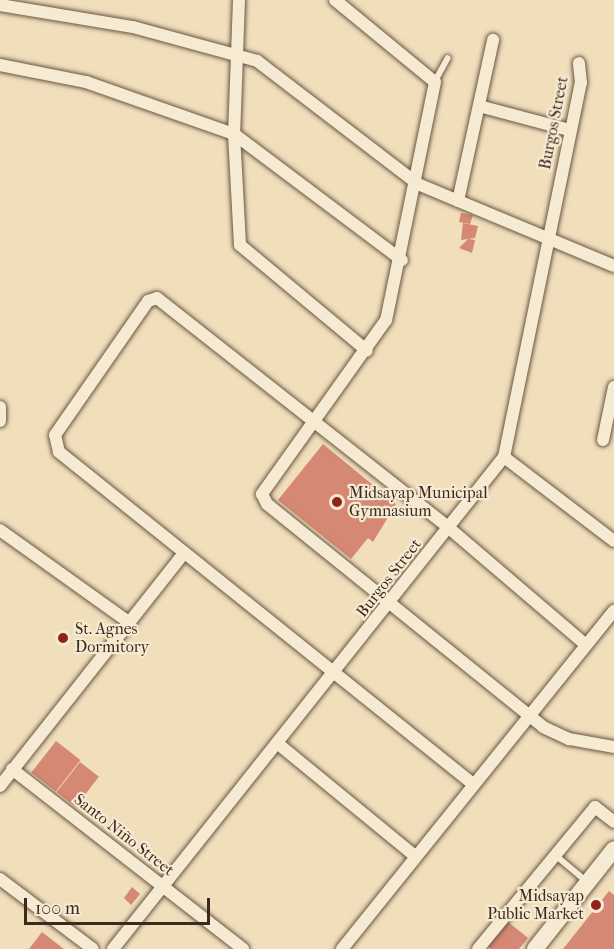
<!DOCTYPE html>
<html>
<head>
<meta charset="utf-8">
<style>
  body { margin:0 }
  #map { position:relative; width:614px; height:949px; overflow:hidden; background:#f1debb; font-family:"IM FELL French Canon",serif }
  div>[style] { position:absolute }
  .building>* { inset:0; background:#d58873; transform-origin:0 0 }
  .roads { filter:drop-shadow(0 0 2px #685744) drop-shadow(0 0 2px #685744) }
  .service>* { height:6px; margin:-3px; padding:0 3px; transform-origin:3px; border-radius:3px; background:#f6ead3 }
  .minor>* { height:12px; margin:-6px; padding:0 6px; transform-origin:6px; border-radius:6px; background:#f6ead3 }
  .secondary>* { height:16px; margin:-8px; padding:0 8px; transform-origin:8px; border-radius:8px; background:#f6ead3 }
  .dots>* { width:16px; height:16px; translate:-50% -50%; box-sizing:border-box; border:3px solid #f6ead3; border-radius:50% }
  span { translate:-50% -50%; white-space:nowrap; text-align:center; line-height:1.15; -webkit-text-stroke:4.5px #f6ead3; paint-order:stroke }
  .street-label { font-size:16px; color:#3b2a1d }
  .poi-label { font-size:16px; color:#3b2a1d }
  .left { translate:0 -50%; text-align:left }
  .right { translate:-100% -50%; text-align:right }
  .scale { position:absolute; left:24px; top:898px; width:186px; height:27px; box-sizing:border-box; border:3px solid #3b2a1d; border-top:0; padding-left:8px; font-size:18px; line-height:21px; white-space:nowrap; color:#3b2a1d; -webkit-text-stroke:4px #f6ead3; paint-order:stroke }
</style>
</head>
<body>
<div id="map">
  <div class="building">
    <div style="clip-path:polygon(461px 213px,473px 215px,470px 224px,459px 222px)"></div>
    <div style="clip-path:polygon(463px 223px,478px 226px,475px 238px,461px 240px)"></div>
    <div style="clip-path:polygon(468px 239px,475px 240px,472px 253px,459px 248px)"></div>
    <div style="clip-path:polygon(323px 444px,396px 504px,373px 542px,368px 538px,351px 559px,278px 500px)"></div>
    <div style="left:56px;top:741px;width:31px;height:40px;rotate:38deg"></div>
    <div style="left:80px;top:762px;width:24px;height:38px;rotate:38deg"></div>
    <div style="clip-path:polygon(132px 887px,140px 894px,131px 905px,124px 898px)"></div>
    <div style="clip-path:polygon(609px 891px,614px 895px,614px 949px,563px 949px)"></div>
    <div style="clip-path:polygon(506px 920px,528px 938px,519px 949px,491px 949px,487px 945px)"></div>
    <div style="clip-path:polygon(42px 932px,64px 949px,29px 949px)"></div>
  </div>
  <div class="roads">
    <div class="service">
      <div style="left:435px;top:81px;width:26px;rotate:-61deg"></div>
      <div style="left:555px;top:855px;width:40px;rotate:40deg"></div>
    </div>
    <div class="minor">
      <div style="left:239px;top:0;width:134px;rotate:92.1deg"></div>
      <div style="left:234px;top:134px;width:111px;rotate:86.9deg"></div>
      <div style="left:240px;top:245px;width:165px;rotate:39.8deg"></div>
      <div style="left:335px;top:0;width:129px;rotate:39.4deg"></div>
      <div style="left:435px;top:82px;width:243px;rotate:101.6deg"></div>
      <div style="left:386px;top:320px;width:214px;rotate:125.5deg"></div>
      <div style="left:262px;top:494px;width:11px;rotate:63deg"></div>
      <div style="left:267px;top:504px;width:355px;rotate:38.9deg"></div>
      <div style="left:543px;top:727px;width:29px;rotate:25deg"></div>
      <div style="left:569px;top:739px;width:46px;rotate:10.1deg"></div>
      <div style="left:0;top:5px;width:135px;rotate:9.4deg"></div>
      <div style="left:133px;top:27px;width:129px;rotate:15.3deg"></div>
      <div style="left:257px;top:61px;width:203px;rotate:37.4deg"></div>
      <div style="left:418px;top:184px;width:212px;rotate:22.7deg"></div>
      <div style="left:0;top:65px;width:88px;rotate:11.2deg"></div>
      <div style="left:86px;top:82px;width:157px;rotate:19.4deg"></div>
      <div style="left:234px;top:134px;width:210px;rotate:36.9deg"></div>
      <div style="left:479px;top:106px;width:93px;rotate:14.9deg"></div>
      <div style="left:458px;top:201px;width:165px;rotate:-77.7deg"></div>
      <div style="left:0;top:407px;width:14px;rotate:90deg"></div>
      <div style="left:603px;top:440px;width:54px;rotate:-78.3deg"></div>
      <div style="left:504px;top:457px;width:138px;rotate:37.4deg"></div>
      <div style="left:0;top:530px;width:160px;rotate:35.6deg"></div>
      <div style="left:277px;top:743px;width:178px;rotate:39.3deg"></div>
      <div style="left:12px;top:769px;width:293px;rotate:37.9deg"></div>
      <div style="left:473px;top:784px;width:531px;rotate:-141.27deg"></div>
      <div style="left:59px;top:452px;width:17px;rotate:-103deg"></div>
      <div style="left:55px;top:435px;width:163px;rotate:-55.2deg"></div>
      <div style="left:148px;top:301px;width:9px;rotate:-18deg"></div>
      <div style="left:157px;top:298px;width:372px;rotate:38.2deg"></div>
      <div style="left:449px;top:528px;width:180px;rotate:40.5deg"></div>
      <div style="left:0;top:786px;width:297px;rotate:-51.7deg"></div>
      <div style="left:0;top:879px;width:116px;rotate:37deg"></div>
      <div style="left:113px;top:949px;width:628px;rotate:-51.53deg"></div>
      <div style="left:504px;top:457px;width:382px;rotate:-78.4deg"></div>
      <div style="left:581px;top:83px;width:20px;rotate:-96deg"></div>
      <div style="left:342px;top:949px;width:434px;rotate:-51.2deg"></div>
      <div style="left:478px;top:949px;width:184px;rotate:-50.5deg"></div>
      <div style="left:595px;top:807px;width:24px;rotate:38deg"></div>
    </div>
    <div class="secondary">
      <div style="left:535px;top:949px;width:127px;rotate:-51.7deg"></div>
    </div>
  </div>
  <div class="dots">
    <div style="left:337px;top:502px;background:#8f2418"></div>
    <div style="left:63px;top:638px;background:#8f2418"></div>
    <div style="left:596px;top:905px;background:#8f2418"></div>
  </div>
  <div class="street-label">
    <span style="left:554px;top:123px;rotate:-79deg">Burgos Street</span>
    <span style="left:389px;top:578px;rotate:-52deg">Burgos Street</span>
    <span style="left:124px;top:835px;rotate:38deg">Santo Niño Street</span>
  </div>
  <div class="poi-label">
    <span class="left" style="left:349px;top:502px">Midsayap Municipal<br>Gymnasium</span>
    <span class="left" style="left:75px;top:638px">St. Agnes<br>Dormitory</span>
    <span class="right" style="left:584px;top:905px">Midsayap<br>Public Market</span>
  </div>
  <div class="scale">100 m</div>
</div>
</body>
</html>
